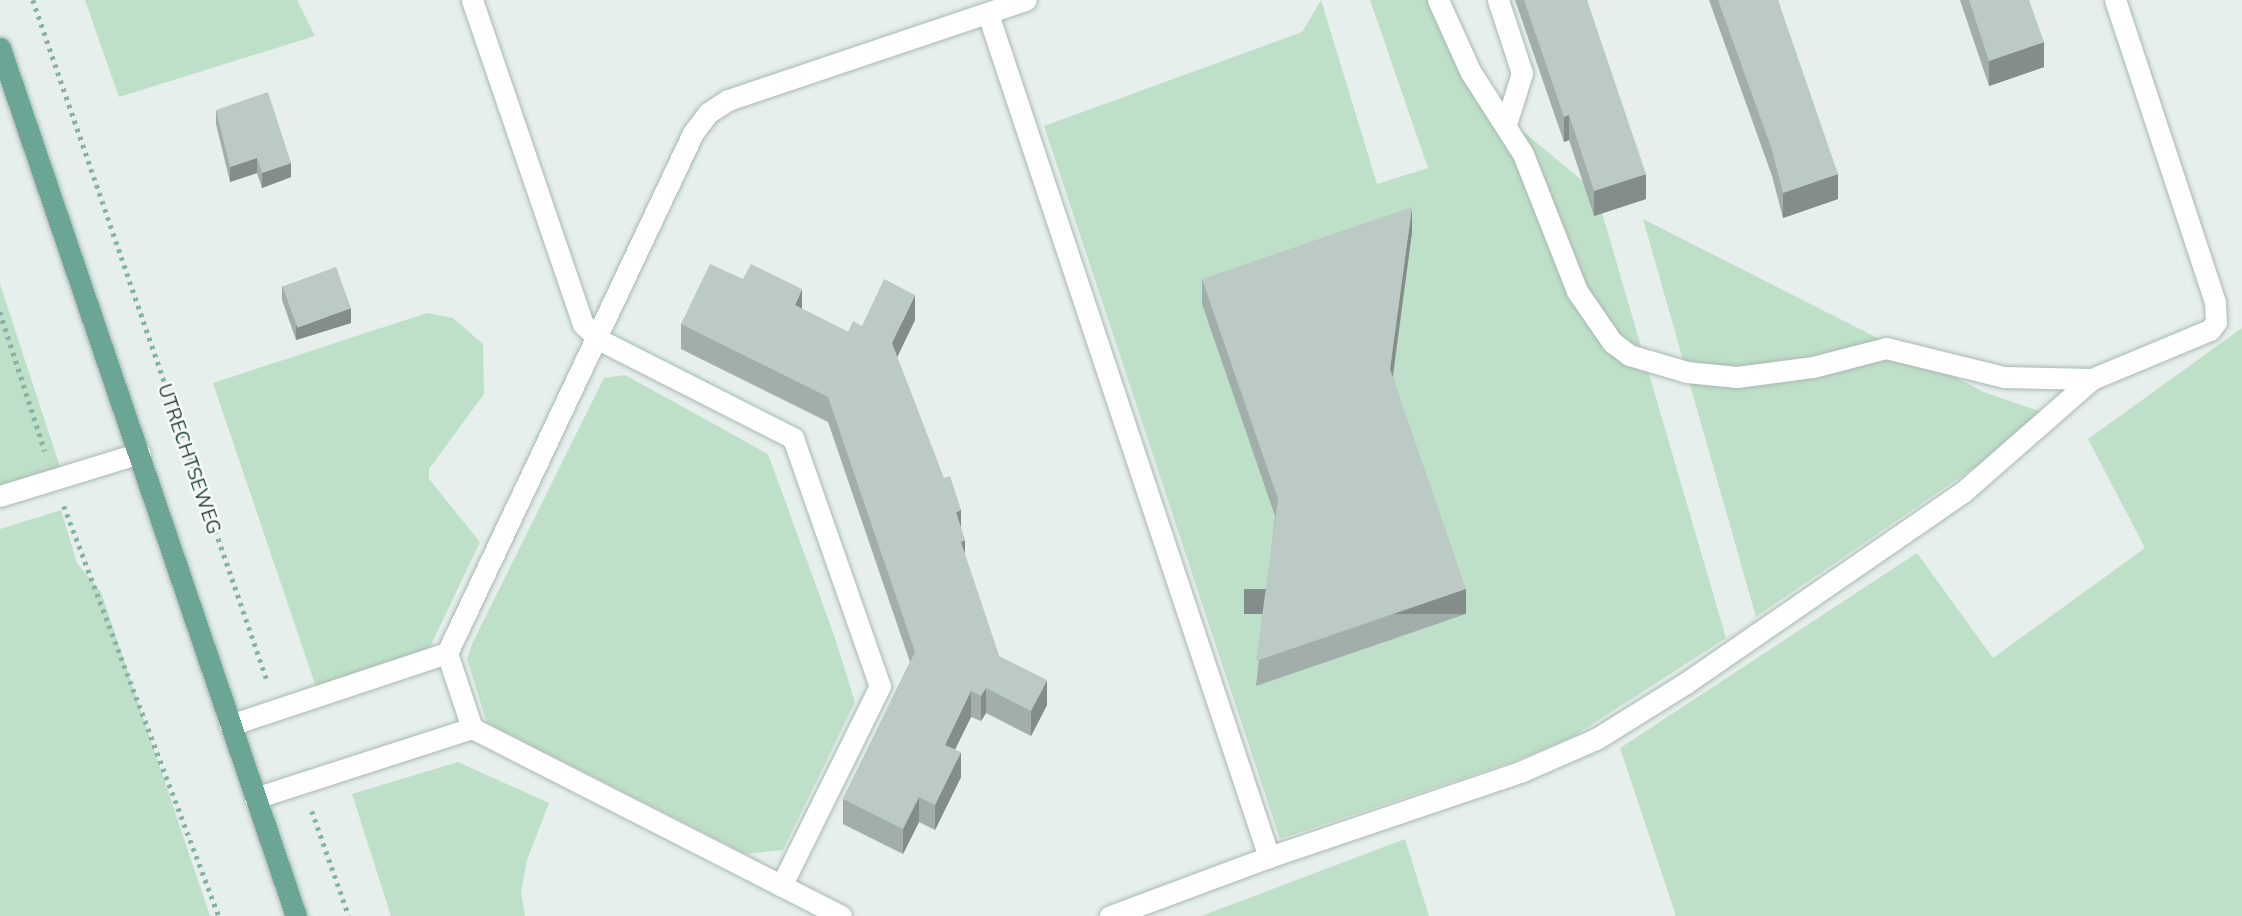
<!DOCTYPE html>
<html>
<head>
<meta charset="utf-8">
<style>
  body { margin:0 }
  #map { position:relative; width:2242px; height:916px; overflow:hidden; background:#e6efeb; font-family:Mulish,sans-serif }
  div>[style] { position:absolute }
  .green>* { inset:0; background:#bfe0c8 }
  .path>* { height:4.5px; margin-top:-2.25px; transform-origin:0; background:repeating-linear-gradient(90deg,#86b3a5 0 3.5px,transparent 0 8.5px) }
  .roads { filter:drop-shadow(0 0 2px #a8b8b2) drop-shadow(0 0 2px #a8b8b2) }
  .service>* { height:21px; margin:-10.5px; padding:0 10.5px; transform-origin:10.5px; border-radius:10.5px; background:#fff }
  .minor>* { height:21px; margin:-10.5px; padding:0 10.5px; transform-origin:10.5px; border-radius:10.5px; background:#fff }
  .primary>* { height:21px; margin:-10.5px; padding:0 10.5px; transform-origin:10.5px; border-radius:10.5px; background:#6aa596 }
  .wall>* { inset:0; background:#a1aea9 }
  .shaded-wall>* { inset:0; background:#838d89; transform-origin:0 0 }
  .building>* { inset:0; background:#bbcac4; transform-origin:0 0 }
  span { translate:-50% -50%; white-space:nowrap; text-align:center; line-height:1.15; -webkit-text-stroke:5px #f7fbf9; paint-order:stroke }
  .street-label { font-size:19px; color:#24423a }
</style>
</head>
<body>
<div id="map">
  <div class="green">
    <div style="clip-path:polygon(85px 0,297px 0,315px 36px,119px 97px)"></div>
    <div style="clip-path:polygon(1321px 0,1377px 184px,1428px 168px,1370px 0,1439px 0,1514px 124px,1596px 192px,1726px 638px,1574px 736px,1515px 761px,1280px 839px,1044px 126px,1302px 32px)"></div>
    <div style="clip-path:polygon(1643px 219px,1986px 393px,2051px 415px,1756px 617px)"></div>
    <div style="clip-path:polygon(0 284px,64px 479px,0 497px)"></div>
    <div style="clip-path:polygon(427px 313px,453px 318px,483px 344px,484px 394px,429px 469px,429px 479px,480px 542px,430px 647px,415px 657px,316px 687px,213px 383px)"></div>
    <div style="clip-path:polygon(2242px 328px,2242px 916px,1676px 916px,1620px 748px,1917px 553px,1993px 658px,2145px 548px,2088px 439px)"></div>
    <div style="clip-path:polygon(625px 375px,768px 454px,834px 635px,855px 702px,783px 850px,746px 854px,487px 723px,467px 659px,472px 644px,604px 378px)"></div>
    <div style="clip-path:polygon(61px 510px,77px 563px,101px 592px,210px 916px,0 916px,0 529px)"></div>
    <div style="clip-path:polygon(458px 762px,549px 803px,527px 860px,521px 892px,525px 916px,391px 916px,352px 794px)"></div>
    <div style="clip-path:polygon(1405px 839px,1429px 916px,1201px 916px)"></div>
  </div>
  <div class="path">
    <div style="left:33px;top:0;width:719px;rotate:71.01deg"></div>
    <div style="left:0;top:312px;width:146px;rotate:72.1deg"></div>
    <div style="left:64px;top:506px;width:438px;rotate:69.3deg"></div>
    <div style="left:312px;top:811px;width:111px;rotate:70.6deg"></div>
  </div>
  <div class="roads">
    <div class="service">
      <div style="left:472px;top:0;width:342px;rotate:71.1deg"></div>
      <div style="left:583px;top:324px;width:21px;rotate:45deg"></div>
      <div style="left:598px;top:339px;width:219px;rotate:26.9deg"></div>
      <div style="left:793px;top:438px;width:263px;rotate:70.7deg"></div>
      <div style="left:880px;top:686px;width:223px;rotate:116.3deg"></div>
      <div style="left:1498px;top:0;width:77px;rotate:71.8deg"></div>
      <div style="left:1522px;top:73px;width:53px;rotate:107.4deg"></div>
      <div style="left:0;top:496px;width:146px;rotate:-17.1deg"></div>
    </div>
    <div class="minor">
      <div style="left:1438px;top:0;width:78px;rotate:65.7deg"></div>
      <div style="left:1470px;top:71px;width:98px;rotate:57.4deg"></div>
      <div style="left:1523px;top:154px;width:147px;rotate:68.5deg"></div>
      <div style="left:1577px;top:291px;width:62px;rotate:55.5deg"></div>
      <div style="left:1612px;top:342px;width:21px;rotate:37deg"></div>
      <div style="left:1629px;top:355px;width:60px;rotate:16.3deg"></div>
      <div style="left:1687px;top:372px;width:50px;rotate:5.7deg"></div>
      <div style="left:1737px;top:377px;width:77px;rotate:-7.5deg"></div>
      <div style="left:1813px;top:367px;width:75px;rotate:-14.6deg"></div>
      <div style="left:1886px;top:348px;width:122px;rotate:13.8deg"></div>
      <div style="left:2004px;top:377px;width:88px;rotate:1.3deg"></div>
      <div style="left:988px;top:14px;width:889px;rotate:71.57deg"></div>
      <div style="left:1269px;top:857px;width:170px;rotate:159.6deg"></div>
      <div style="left:230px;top:725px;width:229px;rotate:-18.4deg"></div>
      <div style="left:472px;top:728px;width:79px;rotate:-108.4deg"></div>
      <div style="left:447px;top:653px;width:575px;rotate:-64.68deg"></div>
      <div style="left:693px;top:133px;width:25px;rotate:-53deg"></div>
      <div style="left:708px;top:113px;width:24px;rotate:-33deg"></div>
      <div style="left:728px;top:100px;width:314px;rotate:-18.6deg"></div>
      <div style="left:255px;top:798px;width:228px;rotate:-17.9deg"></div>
      <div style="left:472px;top:728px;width:414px;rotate:27deg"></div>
      <div style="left:1269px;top:857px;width:265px;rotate:-18.7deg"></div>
      <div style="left:1520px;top:772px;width:83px;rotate:-23.5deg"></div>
      <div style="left:1596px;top:739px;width:106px;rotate:-31.9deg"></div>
      <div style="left:1686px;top:683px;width:336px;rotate:-34.6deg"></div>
      <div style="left:1963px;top:492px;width:171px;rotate:-41.2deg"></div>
      <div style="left:2092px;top:379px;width:128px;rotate:-22.6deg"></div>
      <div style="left:2210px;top:330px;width:10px;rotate:-53deg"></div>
      <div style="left:2216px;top:322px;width:20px;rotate:-93deg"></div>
      <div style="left:2215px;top:302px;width:318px;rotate:-108.3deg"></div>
    </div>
    <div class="primary">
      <div style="left:0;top:48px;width:917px;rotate:71.17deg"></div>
    </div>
  </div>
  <div class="wall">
    <div style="clip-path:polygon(1515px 0,1587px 0,1646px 199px,1594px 216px,1569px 140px,1564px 142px)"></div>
    <div style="clip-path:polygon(1709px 0,1778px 0,1838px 199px,1783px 218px,1772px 176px)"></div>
    <div style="clip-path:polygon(1960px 0,2029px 0,2044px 67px,1989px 86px)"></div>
    <div style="clip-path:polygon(216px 110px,291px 177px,262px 188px,257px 173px,230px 182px,216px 124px)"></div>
    <div style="clip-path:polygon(1412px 232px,1393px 377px,1466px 614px,1256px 686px,1275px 516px,1202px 304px,1202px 279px)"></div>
    <div style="clip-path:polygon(282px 286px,351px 323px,296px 340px,282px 300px)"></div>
    <div style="clip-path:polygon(802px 309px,848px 332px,862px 326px,915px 320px,897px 357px,961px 528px,965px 556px,999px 656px,1047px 705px,1031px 736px,986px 713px,981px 721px,971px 717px,955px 749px,961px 777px,935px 830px,919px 822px,903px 854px,843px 824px,843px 799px,910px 662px,828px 422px,681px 349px,681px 324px)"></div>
  </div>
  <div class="shaded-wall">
    <div style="clip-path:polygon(2044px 42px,2044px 67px,1989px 86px,1989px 61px)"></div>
    <div style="clip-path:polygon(1569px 115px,1569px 140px,1564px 142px,1564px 117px)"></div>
    <div style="clip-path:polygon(257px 158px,257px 173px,230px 182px,230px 167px)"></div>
    <div style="clip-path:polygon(291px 163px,291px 177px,262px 188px,262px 173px)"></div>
    <div style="clip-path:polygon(1646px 174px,1646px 199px,1594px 216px,1594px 191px)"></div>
    <div style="clip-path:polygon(1838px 174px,1838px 199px,1783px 218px,1783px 193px)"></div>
    <div style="clip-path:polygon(1412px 207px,1412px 232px,1390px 395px,1390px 369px)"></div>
    <div style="clip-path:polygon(802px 289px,802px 315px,795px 305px)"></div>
    <div style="clip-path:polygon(915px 295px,915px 320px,892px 368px,892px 343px)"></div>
    <div style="clip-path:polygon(351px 308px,351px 323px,296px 340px,296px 325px)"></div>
    <div style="clip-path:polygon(961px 510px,961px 535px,956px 512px)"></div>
    <div style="clip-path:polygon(965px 540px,965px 565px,961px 542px)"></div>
    <div style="left:1466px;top:589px;width:25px;height:222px;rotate:90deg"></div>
    <div style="clip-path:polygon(1047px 680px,1047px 705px,1031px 736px,1031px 711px)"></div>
    <div style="clip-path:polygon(986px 688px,986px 713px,981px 721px,981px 696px)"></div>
    <div style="clip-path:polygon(971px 691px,971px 717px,945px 770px,945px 745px)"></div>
    <div style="clip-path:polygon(961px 752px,961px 777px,935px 830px,935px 805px)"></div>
    <div style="clip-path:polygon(919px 797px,919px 822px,903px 854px,903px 829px)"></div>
  </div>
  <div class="building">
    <div style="clip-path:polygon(1524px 0,1587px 0,1646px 174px,1594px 191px,1569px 115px,1564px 117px)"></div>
    <div style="clip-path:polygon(1718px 0,1778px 0,1838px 174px,1783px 193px,1772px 150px)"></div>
    <div style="clip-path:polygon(1969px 0,2029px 0,2044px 42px,1989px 61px)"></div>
    <div style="clip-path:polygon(268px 92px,291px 163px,262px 173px,257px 158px,230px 167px,216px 110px)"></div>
    <div style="clip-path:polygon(1412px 207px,1390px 369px,1466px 589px,1256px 661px,1278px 499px,1202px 279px)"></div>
    <div style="clip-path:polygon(710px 264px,743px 279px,751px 264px,802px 289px,795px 305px,848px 332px,853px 321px,862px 326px,884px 279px,915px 295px,892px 343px,944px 478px,950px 476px,961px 510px,956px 512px,965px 540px,961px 542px,999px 656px,1047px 680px,1031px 711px,986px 688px,981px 696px,971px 691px,945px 745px,961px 752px,935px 805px,919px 797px,903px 829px,843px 799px,915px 652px,828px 397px,681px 324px)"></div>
    <div style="left:336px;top:267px;width:44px;height:57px;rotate:70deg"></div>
  </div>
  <div class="street-label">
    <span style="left:189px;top:459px;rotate:71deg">UTRECHTSEWEG</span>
  </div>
</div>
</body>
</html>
